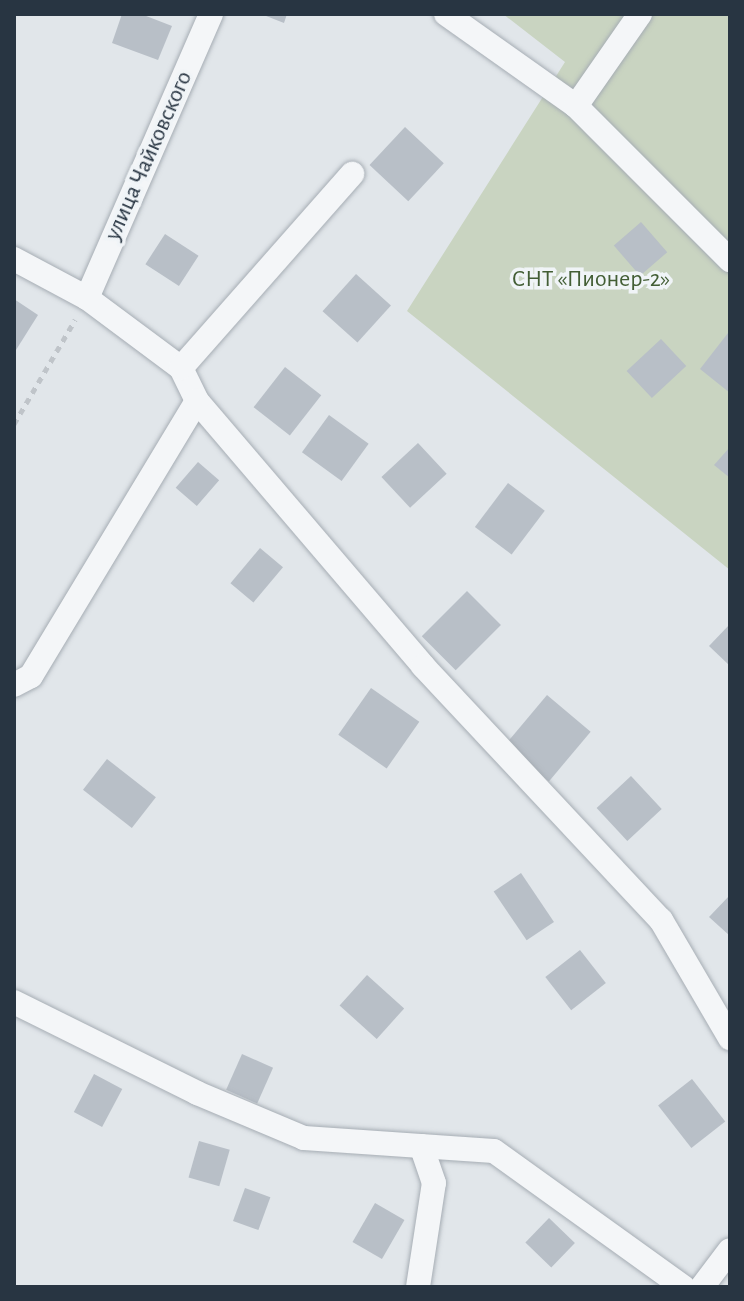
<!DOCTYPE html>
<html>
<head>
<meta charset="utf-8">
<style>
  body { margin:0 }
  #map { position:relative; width:744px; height:1301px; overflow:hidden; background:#e1e6ea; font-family:"Alegreya Sans",sans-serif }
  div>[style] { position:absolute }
  .green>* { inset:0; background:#c9d4c1 }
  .building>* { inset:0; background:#b8bfc7; transform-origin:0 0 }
  .path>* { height:5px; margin-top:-2.5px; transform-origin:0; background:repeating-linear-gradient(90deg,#bfc4c9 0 6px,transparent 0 12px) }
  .roads { filter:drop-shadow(0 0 2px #a6adb4) drop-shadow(0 0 2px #a6adb4) }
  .minor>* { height:24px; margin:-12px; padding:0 12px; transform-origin:12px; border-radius:12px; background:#f4f6f8 }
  span { translate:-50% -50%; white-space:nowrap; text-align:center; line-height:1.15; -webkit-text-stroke:7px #f0f4f7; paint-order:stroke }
  .street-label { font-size:24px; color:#283542 }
  .park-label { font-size:24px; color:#435e35 }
  .frame { position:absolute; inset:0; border:16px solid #283542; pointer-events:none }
</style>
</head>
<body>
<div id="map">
  <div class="green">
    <div style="clip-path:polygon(503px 14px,730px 14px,730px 570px,407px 311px,565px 62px)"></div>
  </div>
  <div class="building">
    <div style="clip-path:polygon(122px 14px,141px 14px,172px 26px,158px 60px,112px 43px)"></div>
    <div style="clip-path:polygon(261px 14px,287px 14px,284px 23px)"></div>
    <div style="left:405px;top:127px;width:53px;height:52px;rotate:43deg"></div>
    <div style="left:641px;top:222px;width:40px;height:36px;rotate:49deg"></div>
    <div style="left:165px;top:234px;width:40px;height:36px;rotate:33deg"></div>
    <div style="left:356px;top:274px;width:47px;height:50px;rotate:42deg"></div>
    <div style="clip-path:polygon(14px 299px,38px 315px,16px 350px,14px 348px)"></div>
    <div style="clip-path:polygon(728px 333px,730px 335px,730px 393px,700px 369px)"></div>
    <div style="left:661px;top:339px;width:37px;height:47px;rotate:47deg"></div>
    <div style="left:285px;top:367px;width:46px;height:51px;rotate:38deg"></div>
    <div style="left:329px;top:415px;width:49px;height:46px;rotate:36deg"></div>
    <div style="left:418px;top:443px;width:42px;height:50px;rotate:47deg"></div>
    <div style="clip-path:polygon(730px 447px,730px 478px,714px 465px)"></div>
    <div style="left:198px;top:462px;width:28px;height:34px;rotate:41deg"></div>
    <div style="left:508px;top:483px;width:46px;height:55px;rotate:37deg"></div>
    <div style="left:260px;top:548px;width:30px;height:46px;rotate:40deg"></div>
    <div style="left:467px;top:591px;width:48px;height:64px;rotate:45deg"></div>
    <div style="clip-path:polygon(730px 624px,730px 666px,709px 646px)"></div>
    <div style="left:371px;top:688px;width:59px;height:57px;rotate:35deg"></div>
    <div style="left:547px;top:695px;width:57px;height:65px;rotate:40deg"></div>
    <div style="left:107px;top:759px;width:62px;height:39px;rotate:38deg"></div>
    <div style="left:631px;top:776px;width:45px;height:47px;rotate:47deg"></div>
    <div style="left:521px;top:873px;width:59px;height:33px;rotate:56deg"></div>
    <div style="clip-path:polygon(730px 895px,730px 936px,709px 917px)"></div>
    <div style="left:580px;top:950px;width:42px;height:44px;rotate:52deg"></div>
    <div style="left:367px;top:975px;width:50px;height:41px;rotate:42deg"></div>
    <div style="left:242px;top:1054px;width:34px;height:39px;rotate:24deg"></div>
    <div style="left:94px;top:1074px;width:32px;height:43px;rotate:28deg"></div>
    <div style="left:692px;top:1079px;width:54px;height:43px;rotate:52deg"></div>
    <div style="left:199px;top:1141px;width:32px;height:38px;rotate:16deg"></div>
    <div style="left:245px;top:1188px;width:27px;height:35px;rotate:20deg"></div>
    <div style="left:375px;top:1203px;width:34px;height:45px;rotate:30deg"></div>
    <div style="left:549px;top:1218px;width:36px;height:34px;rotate:44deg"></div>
  </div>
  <div class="path">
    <div style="left:14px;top:424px;width:121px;rotate:-59.6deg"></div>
  </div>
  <div class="roads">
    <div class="minor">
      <div style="left:446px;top:14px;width:159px;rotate:35.3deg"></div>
      <div style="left:576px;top:106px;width:218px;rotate:45deg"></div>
      <div style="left:576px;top:106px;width:112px;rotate:-55.2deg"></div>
      <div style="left:14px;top:259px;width:83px;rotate:28.1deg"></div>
      <div style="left:87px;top:298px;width:117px;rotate:36.7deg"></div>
      <div style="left:181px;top:368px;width:37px;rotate:64deg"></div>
      <div style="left:197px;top:401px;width:348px;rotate:49.5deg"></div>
      <div style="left:423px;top:666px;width:348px;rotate:46.9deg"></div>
      <div style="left:661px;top:920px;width:137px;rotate:59.7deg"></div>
      <div style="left:87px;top:298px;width:310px;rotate:-66.4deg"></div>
      <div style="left:181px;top:368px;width:259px;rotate:-48.6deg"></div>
      <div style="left:14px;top:685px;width:19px;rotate:-28deg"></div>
      <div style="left:31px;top:676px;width:321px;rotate:-58.9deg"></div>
      <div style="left:14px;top:1002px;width:204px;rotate:26.4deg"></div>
      <div style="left:197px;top:1093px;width:116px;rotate:22.8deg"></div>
      <div style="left:304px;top:1138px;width:190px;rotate:3.9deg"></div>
      <div style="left:494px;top:1151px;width:233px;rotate:35.7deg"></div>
      <div style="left:418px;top:1287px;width:105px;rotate:-81.3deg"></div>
      <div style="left:434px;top:1183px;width:39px;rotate:-109deg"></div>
      <div style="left:702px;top:1287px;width:46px;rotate:-52.9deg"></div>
    </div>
  </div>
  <div class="street-label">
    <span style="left:149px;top:156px;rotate:-66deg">улица Чайковского</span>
  </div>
  <div class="park-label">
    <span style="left:591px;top:280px">СНТ «Пионер-2»</span>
  </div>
  <div class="frame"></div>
</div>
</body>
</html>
